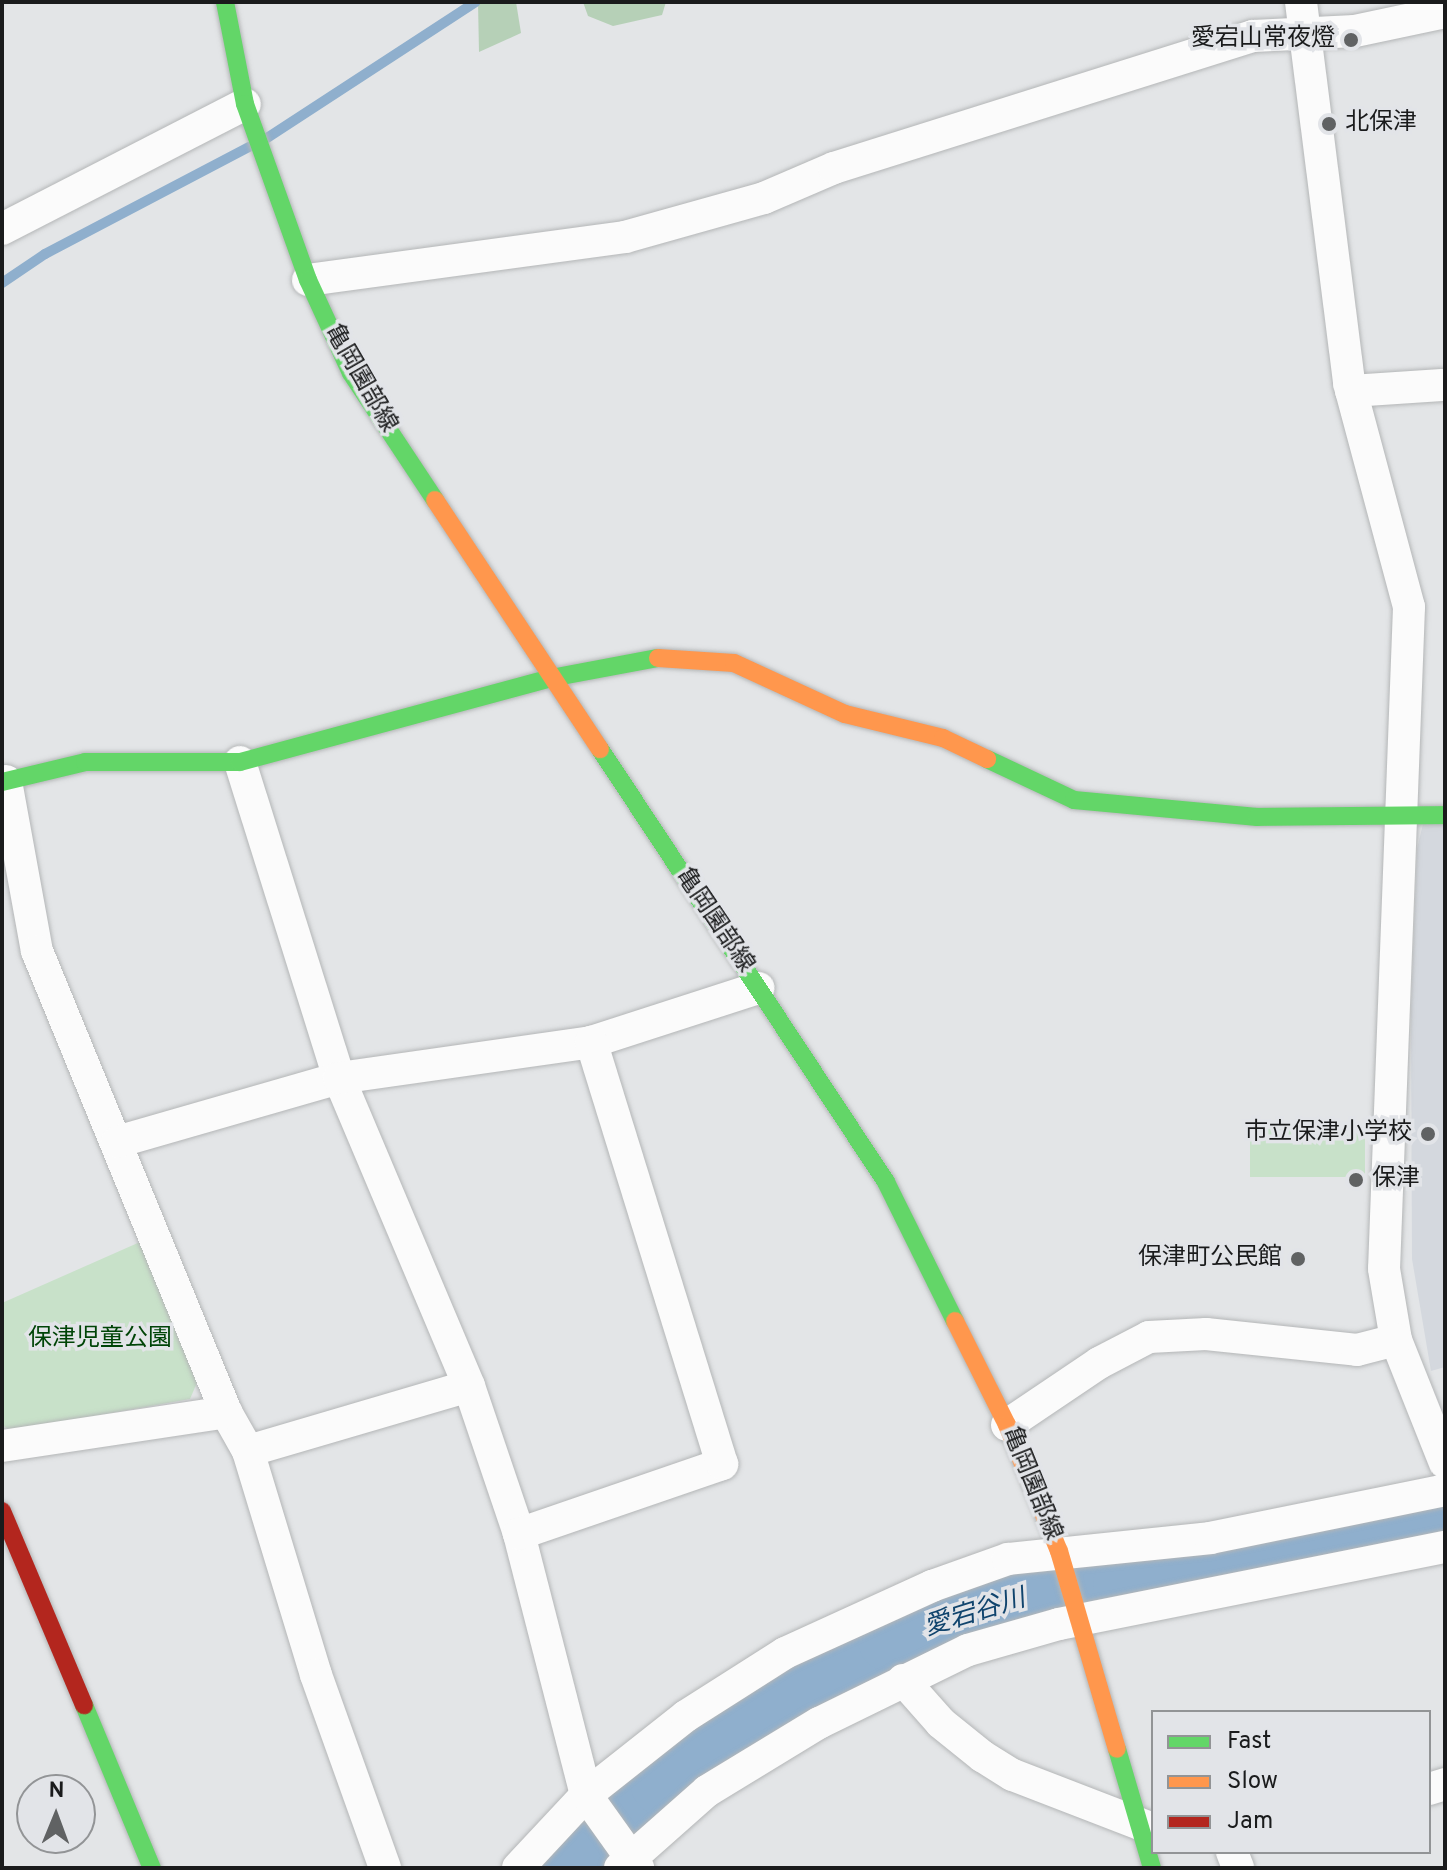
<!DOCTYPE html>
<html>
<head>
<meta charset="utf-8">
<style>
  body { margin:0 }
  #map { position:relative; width:1447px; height:1870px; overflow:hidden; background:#e3e5e7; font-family:Overpass,"Noto Sans JP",sans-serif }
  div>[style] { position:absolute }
  .built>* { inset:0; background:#d4d8de }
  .green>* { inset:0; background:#c8e1c9; transform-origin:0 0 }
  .forest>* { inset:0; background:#b6d0b7 }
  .stream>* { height:10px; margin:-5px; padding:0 5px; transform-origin:5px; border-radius:5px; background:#8fafcd }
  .river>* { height:60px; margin:-30px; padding:0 30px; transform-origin:30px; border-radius:30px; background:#8fafcd }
  .roads { filter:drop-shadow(0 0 2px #b4b6b7) drop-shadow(0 0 2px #b4b6b7) }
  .street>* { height:32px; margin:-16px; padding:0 16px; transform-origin:16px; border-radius:16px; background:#fbfbfb }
  .fast>* { height:18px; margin:-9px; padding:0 9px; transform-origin:9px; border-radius:9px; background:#63d668 }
  .slow>* { height:18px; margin:-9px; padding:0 9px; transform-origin:9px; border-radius:9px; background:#ff974d }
  .jam>* { height:18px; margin:-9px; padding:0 9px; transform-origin:9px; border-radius:9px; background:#b3261e }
  .dots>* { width:22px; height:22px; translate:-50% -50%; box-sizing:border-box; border:4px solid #e2e4e8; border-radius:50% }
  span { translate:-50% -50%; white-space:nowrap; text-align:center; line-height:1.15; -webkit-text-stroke:7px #e2e4e8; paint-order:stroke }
  .poi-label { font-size:24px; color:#1a1b1c }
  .right { translate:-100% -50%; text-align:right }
  .left { translate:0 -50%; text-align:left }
  .street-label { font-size:24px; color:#1a1b1c }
  .park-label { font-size:24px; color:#004407 }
  .water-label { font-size:26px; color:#10446d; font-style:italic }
  .frame { position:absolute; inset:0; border:4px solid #1a1b1c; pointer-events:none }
  .legend { position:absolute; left:1151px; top:1710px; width:280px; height:144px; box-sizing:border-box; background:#e2e4e8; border:2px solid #929496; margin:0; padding:10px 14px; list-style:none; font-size:24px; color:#1a1b1c }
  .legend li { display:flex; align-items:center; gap:16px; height:40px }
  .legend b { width:40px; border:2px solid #929496 }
  .north { position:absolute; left:16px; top:1774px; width:80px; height:80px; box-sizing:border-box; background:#e2e4e8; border:2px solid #929496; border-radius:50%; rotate:1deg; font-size:22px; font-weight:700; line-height:32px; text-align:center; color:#1a1b1c }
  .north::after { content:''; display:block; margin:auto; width:28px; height:36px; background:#606263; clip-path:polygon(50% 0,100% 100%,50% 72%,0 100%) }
</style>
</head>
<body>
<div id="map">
  <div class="built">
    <div style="clip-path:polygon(1423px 824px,1445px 824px,1445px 1367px,1431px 1371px,1412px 1259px,1411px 1010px,1417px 849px)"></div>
  </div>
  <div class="green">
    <div style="left:1250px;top:1125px;width:115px;height:52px"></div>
    <div style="clip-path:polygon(140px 1242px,199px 1378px,190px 1399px,11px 1431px,2px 1425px,2px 1303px)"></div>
  </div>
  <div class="forest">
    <div style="clip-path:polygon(478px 2px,516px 2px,521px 33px,479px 52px)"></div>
    <div style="clip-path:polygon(583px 2px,666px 2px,662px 15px,613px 26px,588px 16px)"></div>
  </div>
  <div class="stream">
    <div style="left:267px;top:138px;width:249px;rotate:-33.1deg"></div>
    <div style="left:2px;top:283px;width:52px;rotate:-34deg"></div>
    <div style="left:45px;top:254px;width:230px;rotate:-27.7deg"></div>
  </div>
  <div class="river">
    <div style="left:572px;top:1868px;width:122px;rotate:-43deg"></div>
    <div style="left:661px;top:1785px;width:269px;rotate:-32.4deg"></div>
    <div style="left:888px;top:1641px;width:128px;rotate:-19.6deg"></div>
    <div style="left:1009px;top:1598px;width:115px;rotate:-6.5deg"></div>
    <div style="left:1123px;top:1585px;width:220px;rotate:-10.7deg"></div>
    <div style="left:1339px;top:1544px;width:110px;rotate:-15.3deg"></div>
  </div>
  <div class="roads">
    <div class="street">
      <div style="left:1301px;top:2px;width:384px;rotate:82.8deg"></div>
      <div style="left:1349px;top:383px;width:232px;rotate:75deg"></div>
      <div style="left:1409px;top:607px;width:662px;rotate:92.16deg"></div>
      <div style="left:1384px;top:1269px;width:72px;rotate:80.4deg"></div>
      <div style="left:1396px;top:1340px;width:132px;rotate:68.3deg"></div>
      <div style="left:2px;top:229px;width:273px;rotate:-27.2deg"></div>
      <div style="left:308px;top:280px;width:320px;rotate:-7.7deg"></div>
      <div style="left:625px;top:237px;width:144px;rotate:-15.7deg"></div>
      <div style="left:764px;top:198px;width:76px;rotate:-23.2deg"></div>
      <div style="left:834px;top:168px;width:439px;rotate:-17.5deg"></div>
      <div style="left:1253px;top:36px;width:102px;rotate:-2.8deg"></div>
      <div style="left:1355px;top:31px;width:92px;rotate:-11.9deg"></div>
      <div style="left:1351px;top:391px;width:91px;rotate:-3.8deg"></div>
      <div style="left:240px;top:762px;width:331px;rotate:72.6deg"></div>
      <div style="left:339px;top:1078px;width:334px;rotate:67.1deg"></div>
      <div style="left:469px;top:1386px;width:156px;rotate:71.3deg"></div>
      <div style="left:519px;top:1534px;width:269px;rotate:75.6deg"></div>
      <div style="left:586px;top:1795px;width:90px;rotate:54.5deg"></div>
      <div style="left:6px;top:781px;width:173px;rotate:79.7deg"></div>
      <div style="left:37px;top:951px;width:498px;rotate:67.7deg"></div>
      <div style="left:226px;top:1412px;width:45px;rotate:60.6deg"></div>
      <div style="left:248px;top:1451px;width:234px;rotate:73.1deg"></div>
      <div style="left:316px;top:1675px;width:205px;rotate:70.3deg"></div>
      <div style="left:117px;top:1142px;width:231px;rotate:-16.1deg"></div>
      <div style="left:339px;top:1078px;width:255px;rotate:-8.1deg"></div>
      <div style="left:591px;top:1042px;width:176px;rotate:-17.9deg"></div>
      <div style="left:1007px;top:1425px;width:111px;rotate:-34deg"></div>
      <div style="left:1099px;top:1363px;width:56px;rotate:-27.5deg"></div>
      <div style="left:1149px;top:1337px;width:57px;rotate:-3deg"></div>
      <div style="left:1206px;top:1334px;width:152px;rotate:6deg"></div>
      <div style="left:1357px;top:1350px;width:40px;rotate:-14.4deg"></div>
      <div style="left:2px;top:1446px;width:227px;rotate:-8.6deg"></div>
      <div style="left:248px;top:1451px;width:230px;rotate:-16.4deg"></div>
      <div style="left:519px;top:1534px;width:215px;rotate:-19deg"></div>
      <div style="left:722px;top:1464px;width:442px;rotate:-107.2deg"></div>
      <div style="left:903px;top:1680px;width:57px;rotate:48.5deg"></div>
      <div style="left:941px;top:1723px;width:53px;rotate:38.8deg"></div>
      <div style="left:982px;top:1756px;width:36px;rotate:32deg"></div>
      <div style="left:1013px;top:1775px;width:150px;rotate:21.1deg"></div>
      <div style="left:1429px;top:1789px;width:17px;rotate:-17deg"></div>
      <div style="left:1232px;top:1852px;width:17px;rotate:69deg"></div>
      <div style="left:518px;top:1868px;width:100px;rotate:-47deg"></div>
      <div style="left:586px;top:1795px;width:127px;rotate:-38.3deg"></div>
      <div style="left:686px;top:1716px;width:117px;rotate:-32.5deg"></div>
      <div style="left:785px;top:1653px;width:162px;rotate:-24.5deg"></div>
      <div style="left:932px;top:1586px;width:81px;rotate:-19.6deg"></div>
      <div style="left:1008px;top:1559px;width:203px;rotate:-5.9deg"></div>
      <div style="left:1210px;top:1538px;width:240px;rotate:-11.5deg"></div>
      <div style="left:620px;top:1868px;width:116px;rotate:-41.5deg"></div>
      <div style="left:707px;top:1791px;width:131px;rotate:-31.3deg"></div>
      <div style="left:819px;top:1723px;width:166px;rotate:-26.1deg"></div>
      <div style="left:968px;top:1650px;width:95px;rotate:-15.9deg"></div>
      <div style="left:1059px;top:1624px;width:394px;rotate:-11.3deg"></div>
    </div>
    <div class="fast">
      <div style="left:225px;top:2px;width:104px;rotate:78.9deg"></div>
      <div style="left:245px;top:104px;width:187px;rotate:70.3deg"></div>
      <div style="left:308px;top:280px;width:102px;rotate:65.2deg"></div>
      <div style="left:351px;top:373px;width:152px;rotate:56.5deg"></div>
      <div style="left:600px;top:749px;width:519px;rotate:56.55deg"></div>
      <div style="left:886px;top:1182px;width:155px;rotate:63.6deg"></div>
      <div style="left:987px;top:759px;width:96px;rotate:25.2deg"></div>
      <div style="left:1074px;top:800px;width:184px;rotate:5.3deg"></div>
      <div style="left:1257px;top:817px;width:188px;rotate:-0.6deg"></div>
      <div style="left:2px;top:782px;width:85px;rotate:-13.5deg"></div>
      <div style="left:85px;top:762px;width:155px"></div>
      <div style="left:240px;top:762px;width:322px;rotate:-15.1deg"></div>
      <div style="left:551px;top:678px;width:109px;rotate:-10.6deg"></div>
      <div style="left:84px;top:1705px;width:177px;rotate:67.4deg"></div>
      <div style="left:1117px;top:1749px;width:124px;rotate:73.6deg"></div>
    </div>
    <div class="slow">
      <div style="left:435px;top:500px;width:299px;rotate:56.5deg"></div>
      <div style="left:658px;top:658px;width:76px;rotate:3.8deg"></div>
      <div style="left:734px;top:663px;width:122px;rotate:24.7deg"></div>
      <div style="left:845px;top:714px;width:101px;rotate:13.8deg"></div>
      <div style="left:943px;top:738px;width:49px;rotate:25.5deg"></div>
      <div style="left:955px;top:1321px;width:116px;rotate:63.4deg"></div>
      <div style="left:1007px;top:1425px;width:136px;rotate:67.6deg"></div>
      <div style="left:1059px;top:1551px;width:206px;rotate:73.7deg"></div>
    </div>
    <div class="jam">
      <div style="left:2px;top:1511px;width:211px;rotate:67.1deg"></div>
    </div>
  </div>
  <div class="dots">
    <div style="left:1351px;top:40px;background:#606263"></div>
    <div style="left:1329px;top:124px;background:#606263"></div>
    <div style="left:1428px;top:1134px;background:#606263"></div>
    <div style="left:1356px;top:1180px;background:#606263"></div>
    <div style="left:1298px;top:1259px;background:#606263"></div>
  </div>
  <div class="poi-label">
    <span class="right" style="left:1335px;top:40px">愛宕山常夜燈</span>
    <span class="left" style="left:1345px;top:124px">北保津</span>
    <span class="right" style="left:1412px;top:1134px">市立保津小学校</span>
    <span class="left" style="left:1372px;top:1180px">保津</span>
    <span class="right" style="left:1282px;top:1259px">保津町公民館</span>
  </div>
  <div class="street-label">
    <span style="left:360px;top:379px;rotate:60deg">亀岡園部線</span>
    <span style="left:714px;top:921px;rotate:56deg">亀岡園部線</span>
    <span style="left:1031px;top:1484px;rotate:68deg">亀岡園部線</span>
  </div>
  <div class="park-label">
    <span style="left:100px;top:1340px">保津児童公園</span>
  </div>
  <div class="water-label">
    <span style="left:975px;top:1614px;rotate:-17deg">愛宕谷川</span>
  </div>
  <div class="frame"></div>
  <ul class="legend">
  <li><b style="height:10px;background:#63d668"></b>Fast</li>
  <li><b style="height:10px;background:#ff974d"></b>Slow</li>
  <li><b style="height:10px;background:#b3261e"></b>Jam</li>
  </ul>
  <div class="north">N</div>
</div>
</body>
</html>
